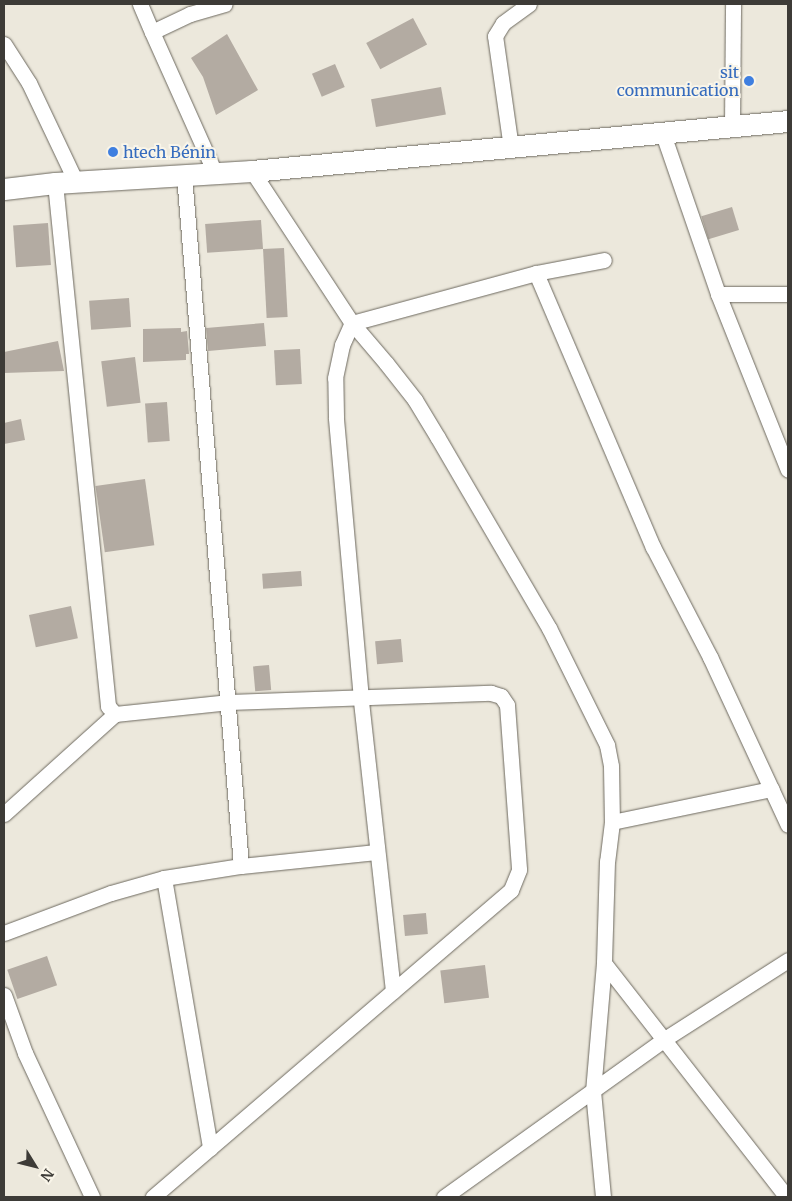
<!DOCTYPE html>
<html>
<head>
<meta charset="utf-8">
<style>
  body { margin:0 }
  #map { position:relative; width:792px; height:1201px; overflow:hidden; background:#ece8dc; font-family:Merriweather,serif }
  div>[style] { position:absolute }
  .building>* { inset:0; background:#b3aba2; transform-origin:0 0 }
  .roads { filter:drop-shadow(0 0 1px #6d695f) drop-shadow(0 0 1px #6d695f) }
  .street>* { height:15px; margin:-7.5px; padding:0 7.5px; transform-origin:7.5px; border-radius:7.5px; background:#fff }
  .secondary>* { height:21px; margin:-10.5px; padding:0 10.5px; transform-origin:10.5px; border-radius:10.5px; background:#fff }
  .dots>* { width:14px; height:14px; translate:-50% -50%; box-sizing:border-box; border:2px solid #f9f5e9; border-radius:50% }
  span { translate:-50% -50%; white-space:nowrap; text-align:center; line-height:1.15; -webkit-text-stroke:4px #f9f5e9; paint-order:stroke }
  .shop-label { font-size:16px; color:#366cbe }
  .right { translate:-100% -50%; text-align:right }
  .left { translate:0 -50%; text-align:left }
  .frame { position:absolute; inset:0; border:5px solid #3d3b37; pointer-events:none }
  .north { position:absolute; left:10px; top:1141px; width:50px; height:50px; -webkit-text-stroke:4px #f9f5e9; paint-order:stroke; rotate:126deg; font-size:14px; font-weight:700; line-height:20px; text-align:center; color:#3d3b37 }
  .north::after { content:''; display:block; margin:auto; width:18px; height:22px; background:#3d3b37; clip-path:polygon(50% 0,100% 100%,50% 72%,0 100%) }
</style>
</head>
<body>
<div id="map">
  <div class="building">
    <div style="left:413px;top:18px;width:30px;height:53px;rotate:62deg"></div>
    <div style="clip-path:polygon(227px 34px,258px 90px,216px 115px,203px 77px,191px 58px)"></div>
    <div style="left:335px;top:64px;width:25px;height:25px;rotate:67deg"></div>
    <div style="left:441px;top:87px;width:28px;height:71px;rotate:80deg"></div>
    <div style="left:732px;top:207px;width:24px;height:32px;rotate:73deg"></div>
    <div style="left:261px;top:220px;width:29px;height:56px;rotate:86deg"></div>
    <div style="left:48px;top:223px;width:42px;height:35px;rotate:86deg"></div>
    <div style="left:284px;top:248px;width:69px;height:21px;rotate:87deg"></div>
    <div style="left:129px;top:298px;width:29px;height:40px;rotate:86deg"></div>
    <div style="left:264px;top:323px;width:23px;height:58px;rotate:85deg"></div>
    <div style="clip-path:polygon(181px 328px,181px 332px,187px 331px,189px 354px,186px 354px,186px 360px,143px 362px,143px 329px)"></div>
    <div style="clip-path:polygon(58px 341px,64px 371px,4px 373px,4px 352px)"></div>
    <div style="left:300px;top:349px;width:35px;height:26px;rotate:87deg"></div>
    <div style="left:135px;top:357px;width:46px;height:34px;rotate:83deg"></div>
    <div style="left:167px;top:402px;width:39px;height:22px;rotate:86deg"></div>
    <div style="clip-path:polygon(21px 419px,25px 440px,4px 444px,4px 423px)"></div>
    <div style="left:145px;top:479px;width:67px;height:50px;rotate:82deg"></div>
    <div style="left:301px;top:571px;width:15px;height:39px;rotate:86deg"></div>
    <div style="left:71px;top:606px;width:33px;height:43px;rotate:78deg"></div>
    <div style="left:401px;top:639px;width:23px;height:26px;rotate:85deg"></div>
    <div style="left:269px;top:665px;width:25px;height:16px;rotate:85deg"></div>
    <div style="left:426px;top:913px;width:21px;height:23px;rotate:85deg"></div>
    <div style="left:47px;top:956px;width:31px;height:42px;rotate:71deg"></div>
    <div style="left:485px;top:965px;width:33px;height:45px;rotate:83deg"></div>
  </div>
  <div class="roads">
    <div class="street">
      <div style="left:140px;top:4px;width:30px;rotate:67deg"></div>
      <div style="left:4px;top:44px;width:46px;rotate:57.3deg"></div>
      <div style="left:29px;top:83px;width:110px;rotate:64.6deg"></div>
      <div style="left:732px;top:126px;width:122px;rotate:-89.5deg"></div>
      <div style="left:663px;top:134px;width:169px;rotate:71deg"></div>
      <div style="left:718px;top:294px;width:189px;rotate:68.3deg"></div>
      <div style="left:511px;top:148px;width:113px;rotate:-98.1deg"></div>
      <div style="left:495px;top:36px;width:15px;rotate:-58deg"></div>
      <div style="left:503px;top:23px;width:32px;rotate:-36deg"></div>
      <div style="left:252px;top:171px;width:182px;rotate:56.7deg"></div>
      <div style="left:352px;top:323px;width:52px;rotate:49.6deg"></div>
      <div style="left:386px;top:363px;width:47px;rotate:51.9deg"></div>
      <div style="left:415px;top:400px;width:44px;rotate:58.8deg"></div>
      <div style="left:438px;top:438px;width:220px;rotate:59.7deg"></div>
      <div style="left:549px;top:628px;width:131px;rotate:63.6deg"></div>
      <div style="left:607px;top:745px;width:21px;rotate:79deg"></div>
      <div style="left:611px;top:766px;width:56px;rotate:89deg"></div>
      <div style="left:612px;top:822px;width:39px;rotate:97deg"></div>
      <div style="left:607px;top:861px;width:102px;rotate:91.7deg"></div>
      <div style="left:604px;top:963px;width:128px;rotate:94.9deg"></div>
      <div style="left:593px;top:1091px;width:106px;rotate:84.6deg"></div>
      <div style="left:215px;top:173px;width:154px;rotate:-114.1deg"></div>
      <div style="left:152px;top:32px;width:42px;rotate:-25.3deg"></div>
      <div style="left:190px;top:14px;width:36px;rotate:-16deg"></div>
      <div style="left:184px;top:175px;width:693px;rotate:85.28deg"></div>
      <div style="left:55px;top:183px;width:526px;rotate:84.21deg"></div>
      <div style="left:108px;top:706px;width:11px;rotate:49deg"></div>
      <div style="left:536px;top:273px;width:298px;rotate:66.9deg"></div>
      <div style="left:653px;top:547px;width:124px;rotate:62.6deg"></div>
      <div style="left:710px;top:657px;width:185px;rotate:65.1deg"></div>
      <div style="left:718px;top:294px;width:70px"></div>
      <div style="left:4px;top:814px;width:149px;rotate:-42deg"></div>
      <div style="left:115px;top:714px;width:115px;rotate:-6deg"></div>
      <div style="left:229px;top:702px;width:262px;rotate:-2deg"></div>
      <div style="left:491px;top:693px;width:10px;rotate:17deg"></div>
      <div style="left:501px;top:696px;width:11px;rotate:56deg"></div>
      <div style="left:507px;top:705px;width:165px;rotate:85.8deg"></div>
      <div style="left:519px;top:870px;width:22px;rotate:112deg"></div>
      <div style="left:511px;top:890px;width:472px;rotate:139.4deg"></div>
      <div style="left:612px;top:822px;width:163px;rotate:-11.7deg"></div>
      <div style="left:164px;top:878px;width:274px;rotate:80.3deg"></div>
      <div style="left:4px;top:933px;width:114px;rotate:-20.5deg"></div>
      <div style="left:111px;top:893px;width:55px;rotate:-15.8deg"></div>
      <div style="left:164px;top:878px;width:78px;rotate:-8.9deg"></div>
      <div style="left:241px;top:866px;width:136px;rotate:-5.9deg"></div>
      <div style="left:604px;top:963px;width:297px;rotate:52deg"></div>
      <div style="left:393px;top:991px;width:294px;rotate:-96.3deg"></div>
      <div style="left:361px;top:699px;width:283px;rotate:-95.1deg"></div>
      <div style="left:336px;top:417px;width:39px;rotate:-91deg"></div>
      <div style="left:335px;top:378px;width:34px;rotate:-78deg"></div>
      <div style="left:342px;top:345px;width:24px;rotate:-66deg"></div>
      <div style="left:352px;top:323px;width:191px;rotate:-15.2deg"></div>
      <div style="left:536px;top:273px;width:69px;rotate:-10.8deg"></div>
      <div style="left:4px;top:995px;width:62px;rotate:70.1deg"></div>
      <div style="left:25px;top:1053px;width:159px;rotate:65deg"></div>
      <div style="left:444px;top:1197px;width:269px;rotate:-35.6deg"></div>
      <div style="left:663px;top:1040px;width:148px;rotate:-32.6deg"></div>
    </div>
    <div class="secondary">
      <div style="left:4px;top:189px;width:51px;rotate:-6.7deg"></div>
      <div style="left:55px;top:183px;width:197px;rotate:-3.5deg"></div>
      <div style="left:252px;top:171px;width:538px;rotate:-5.33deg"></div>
    </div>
  </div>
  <div class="dots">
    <div style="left:749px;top:81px;background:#3f7fe0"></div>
    <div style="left:113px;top:152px;background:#3f7fe0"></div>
  </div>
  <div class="shop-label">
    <span class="right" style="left:739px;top:81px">sit<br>communication</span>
    <span class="left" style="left:123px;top:152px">htech Bénin</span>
  </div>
  <div class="frame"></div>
  <div class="north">N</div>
</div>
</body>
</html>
